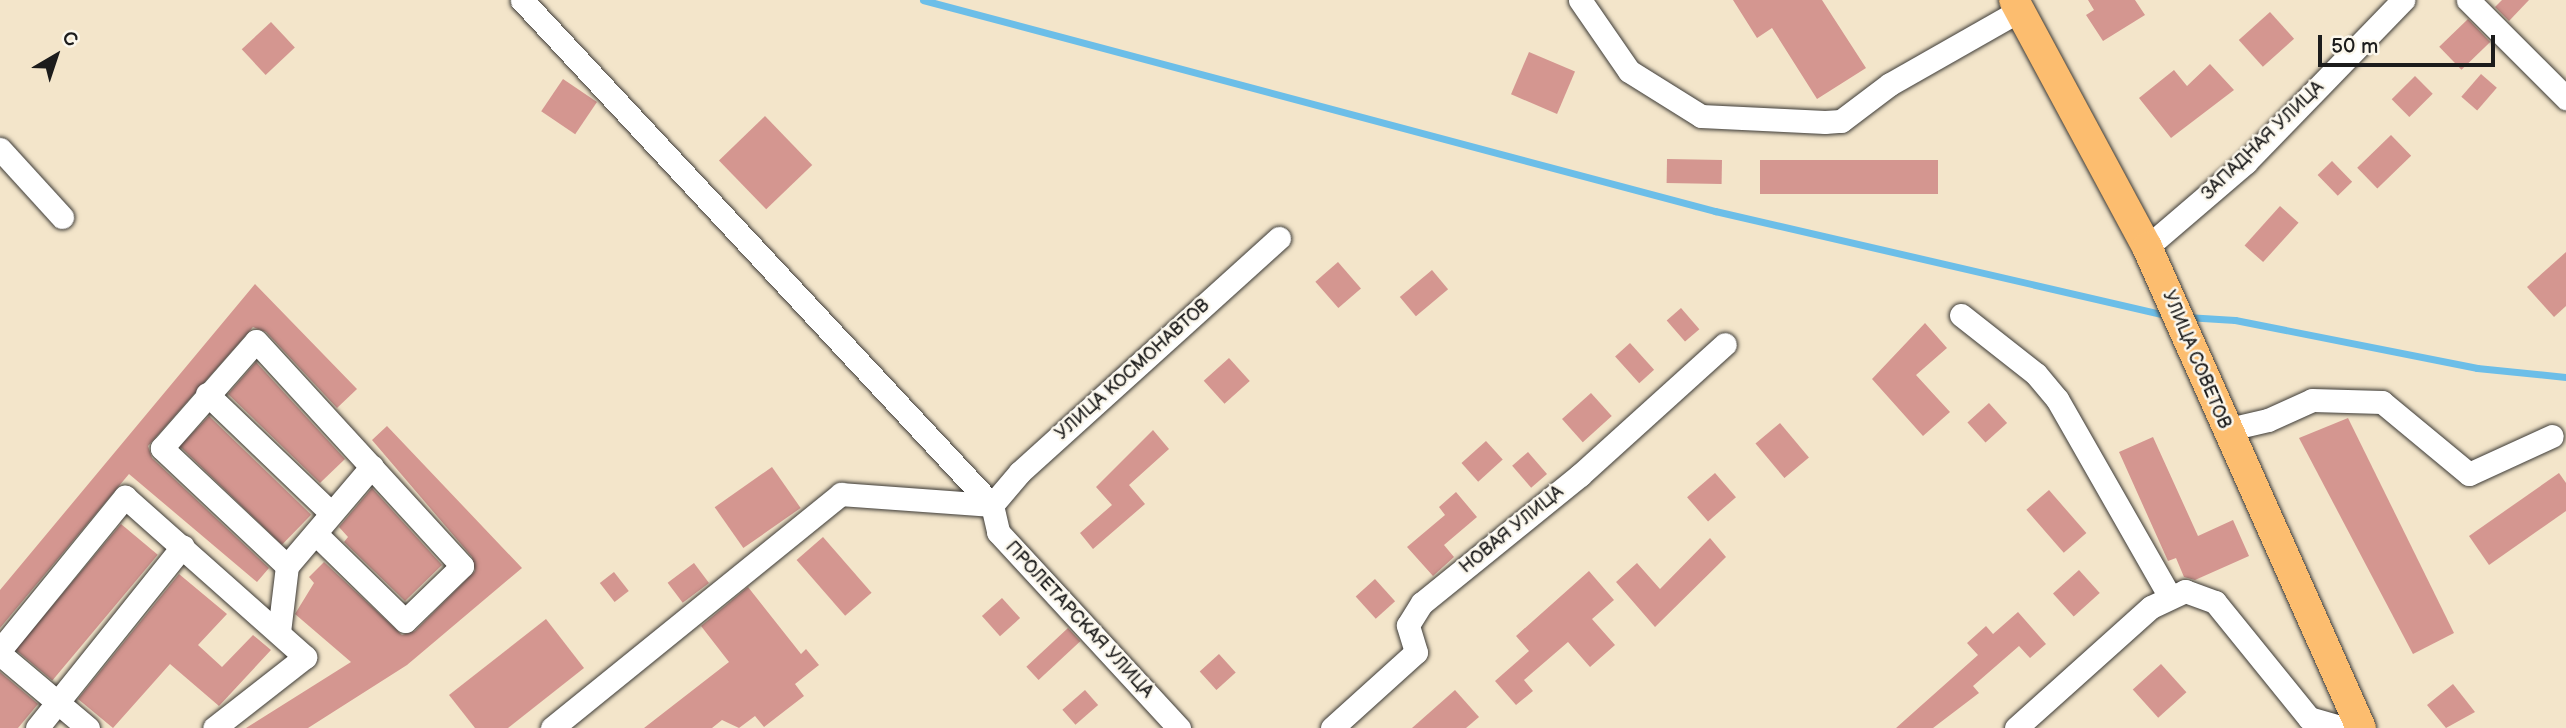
<!DOCTYPE html>
<html>
<head>
<meta charset="utf-8">
<style>
  body { margin:0 }
  #map { position:relative; width:2566px; height:728px; overflow:hidden; background:#f3e5ca; font-family:"Balsamiq Sans",sans-serif }
  div>[style] { position:absolute }
  .stream>* { height:7px; margin:-3.5px; padding:0 3.5px; transform-origin:3.5px; border-radius:3.5px; background:#6cbee8 }
  .building>* { inset:0; background:#d49690; transform-origin:0 0 }
  .roads { filter:drop-shadow(0 0 2px #3c3a36) drop-shadow(0 0 2px #3c3a36) }
  .minor>* { height:23px; margin:-11.5px; padding:0 11.5px; transform-origin:11.5px; border-radius:11.5px; background:#fff }
  .major>* { height:30px; margin:-15px; padding:0 15px; transform-origin:15px; border-radius:15px; background:#fcbd6f }
  span { translate:-50% -50%; white-space:nowrap; text-align:center; line-height:1.15; -webkit-text-stroke:5px #fbf7ec; paint-order:stroke }
  .street-label { font-size:18px; color:#1c1c1c }
  .north { position:absolute; left:21px; top:21px; width:70px; height:70px; -webkit-text-stroke:5px #fbf7ec; paint-order:stroke; rotate:39deg; font-size:19px; font-weight:700; line-height:28px; text-align:center; color:#1c1c1c }
  .north::after { content:''; display:block; margin:auto; width:24px; height:32px; background:#1c1c1c; clip-path:polygon(50% 0,100% 100%,50% 72%,0 100%) }
  .scale { position:absolute; left:2318px; top:35px; width:177px; height:32px; box-sizing:border-box; border:4px solid #1c1c1c; border-top:0; padding-left:9px; font-size:21px; line-height:24px; white-space:nowrap; color:#1c1c1c; -webkit-text-stroke:5px #fbf7ec; paint-order:stroke }
</style>
</head>
<body>
<div id="map">
  <div class="stream">
    <div style="left:923px;top:0;width:820px;rotate:14.92deg"></div>
    <div style="left:1715px;top:211px;width:467px;rotate:13deg"></div>
    <div style="left:2186px;top:317px;width:49px;rotate:3.5deg"></div>
    <div style="left:2235px;top:320px;width:247px;rotate:11.2deg"></div>
    <div style="left:2477px;top:368px;width:89px;rotate:5.8deg"></div>
  </div>
  <div class="building">
    <div style="clip-path:polygon(1733px 0,1822px 0,1866px 68px,1817px 99px,1772px 28px,1757px 38px)"></div>
    <div style="clip-path:polygon(2088px 0,2135px 0,2145px 15px,2103px 41px,2086px 15px,2094px 10px)"></div>
    <div style="clip-path:polygon(2502px 0,2529px 0,2509px 21px,2495px 7px)"></div>
    <div style="left:2270px;top:12px;width:36px;height:42px;rotate:48deg"></div>
    <div style="left:2468px;top:19px;width:32px;height:40px;rotate:46deg"></div>
    <div style="left:271px;top:22px;width:35px;height:40px;rotate:47deg"></div>
    <div style="left:1529px;top:52px;width:50px;height:46px;rotate:23deg"></div>
    <div style="clip-path:polygon(2210px 64px,2234px 90px,2171px 138px,2139px 98px,2174px 70px,2187px 86px)"></div>
    <div style="left:2481px;top:74px;width:21px;height:30px;rotate:41deg"></div>
    <div style="left:2415px;top:76px;width:25px;height:33px;rotate:45deg"></div>
    <div style="left:563px;top:79px;width:41px;height:39px;rotate:34deg"></div>
    <div style="left:765px;top:116px;width:68px;height:64px;rotate:46deg"></div>
    <div style="left:2391px;top:135px;width:29px;height:47px;rotate:46deg"></div>
    <div style="left:1667px;top:159px;width:55px;height:24px;rotate:1deg"></div>
    <div style="left:1760px;top:160px;width:178px;height:34px"></div>
    <div style="left:2332px;top:161px;width:29px;height:20px;rotate:46deg"></div>
    <div style="left:2280px;top:206px;width:25px;height:53px;rotate:42deg"></div>
    <div style="clip-path:polygon(2566px 252px,2566px 306px,2554px 317px,2527px 287px)"></div>
    <div style="left:1338px;top:262px;width:35px;height:30px;rotate:49deg"></div>
    <div style="left:1432px;top:270px;width:25px;height:42px;rotate:50deg"></div>
    <div style="clip-path:polygon(255px 284px,357px 389px,337px 408px,266px 332px,253px 327px,148px 446px,152px 458px,269px 568px,257px 582px,129px 474px,0 628px,0 590px)"></div>
    <div style="left:1681px;top:308px;width:28px;height:19px;rotate:49deg"></div>
    <div style="clip-path:polygon(1925px 323px,1947px 348px,1916px 375px,1950px 412px,1923px 436px,1872px 379px)"></div>
    <div style="left:1630px;top:343px;width:36px;height:20px;rotate:48deg"></div>
    <div style="left:1229px;top:358px;width:31px;height:34px;rotate:48deg"></div>
    <div style="clip-path:polygon(256px 362px,345px 459px,320px 483px,228px 394px)"></div>
    <div style="left:1591px;top:393px;width:31px;height:39px;rotate:48deg"></div>
    <div style="left:1989px;top:403px;width:27px;height:29px;rotate:48deg"></div>
    <div style="left:209px;top:416px;width:142px;height:42px;rotate:44deg"></div>
    <div style="clip-path:polygon(2348px 418px,2454px 633px,2413px 654px,2299px 438px)"></div>
    <div style="left:1780px;top:423px;width:45px;height:32px;rotate:50deg"></div>
    <div style="clip-path:polygon(387px 426px,522px 568px,407px 665px,308px 728px,246px 728px,351px 662px,295px 614px,314px 583px,309px 577px,324px 562px,402px 635px,415px 631px,475px 571px,472px 557px,372px 440px)"></div>
    <div style="clip-path:polygon(1153px 430px,1169px 449px,1129px 485px,1145px 504px,1093px 549px,1080px 533px,1112px 505px,1096px 487px)"></div>
    <div style="clip-path:polygon(2153px 437px,2198px 536px,2233px 520px,2249px 556px,2195px 580px,2184px 577px,2176px 558px,2168px 561px,2119px 452px)"></div>
    <div style="left:1486px;top:441px;width:25px;height:33px;rotate:48deg"></div>
    <div style="left:1528px;top:452px;width:29px;height:21px;rotate:49deg"></div>
    <div style="left:772px;top:467px;width:50px;height:70px;rotate:55deg"></div>
    <div style="left:1715px;top:473px;width:32px;height:37px;rotate:49deg"></div>
    <div style="clip-path:polygon(2559px 473px,2566px 483px,2566px 511px,2489px 565px,2469px 536px)"></div>
    <div style="clip-path:polygon(372px 488px,442px 565px,405px 601px,344px 542px,348px 537px,339px 527px)"></div>
    <div style="left:2049px;top:490px;width:57px;height:30px;rotate:49deg"></div>
    <div style="clip-path:polygon(1456px 492px,1477px 517px,1444px 545px,1454px 557px,1433px 576px,1407px 547px,1445px 515px,1439px 507px)"></div>
    <div style="left:121px;top:524px;width:48px;height:164px;rotate:40deg"></div>
    <div style="left:823px;top:537px;width:74px;height:35px;rotate:49deg"></div>
    <div style="clip-path:polygon(1710px 538px,1726px 557px,1655px 627px,1616px 582px,1637px 563px,1660px 589px)"></div>
    <div style="left:694px;top:563px;width:25px;height:33px;rotate:53deg"></div>
    <div style="left:2079px;top:570px;width:31px;height:35px;rotate:48deg"></div>
    <div style="clip-path:polygon(1589px 571px,1614px 600px,1592px 619px,1615px 645px,1590px 667px,1568px 642px,1524px 680px,1533px 691px,1516px 705px,1495px 681px,1529px 651px,1516px 636px)"></div>
    <div style="left:614px;top:572px;width:24px;height:18px;rotate:52deg"></div>
    <div style="clip-path:polygon(179px 574px,227px 614px,198px 645px,222px 667px,253px 635px,271px 650px,219px 706px,170px 664px,113px 728px,78px 699px)"></div>
    <div style="left:1375px;top:579px;width:30px;height:26px;rotate:48deg"></div>
    <div style="clip-path:polygon(748px 587px,801px 654px,806px 649px,819px 665px,795px 684px,804px 696px,764px 727px,755px 716px,739px 728px,722px 720px,712px 728px,644px 728px,729px 662px,701px 626px)"></div>
    <div style="left:1002px;top:598px;width:27px;height:27px;rotate:48deg"></div>
    <div style="clip-path:polygon(2018px 612px,2046px 644px,2030px 658px,2019px 646px,1973px 686px,1979px 693px,1933px 728px,1896px 728px,1978px 655px,1967px 643px,1986px 626px,1993px 634px)"></div>
    <div style="clip-path:polygon(546px 619px,584px 668px,508px 728px,475px 728px,449px 695px)"></div>
    <div style="left:1068px;top:628px;width:18px;height:57px;rotate:47deg"></div>
    <div style="left:1219px;top:654px;width:25px;height:26px;rotate:48deg"></div>
    <div style="left:2161px;top:664px;width:38px;height:38px;rotate:48deg"></div>
    <div style="clip-path:polygon(0 672px,38px 704px,18px 728px,0 728px)"></div>
    <div style="clip-path:polygon(2453px 684px,2475px 712px,2446px 728px,2427px 705px)"></div>
    <div style="left:1085px;top:690px;width:20px;height:30px;rotate:49deg"></div>
    <div style="clip-path:polygon(1455px 690px,1479px 717px,1466px 728px,1412px 728px)"></div>
  </div>
  <div class="roads">
    <div class="minor">
      <div style="left:522px;top:0;width:690px;rotate:47.06deg"></div>
      <div style="left:992px;top:505px;width:28px;rotate:77deg"></div>
      <div style="left:998px;top:532px;width:267px;rotate:47.3deg"></div>
      <div style="left:1580px;top:0;width:86px;rotate:55.4deg"></div>
      <div style="left:1629px;top:71px;width:85px;rotate:32deg"></div>
      <div style="left:1701px;top:116px;width:124px;rotate:2.8deg"></div>
      <div style="left:1825px;top:122px;width:16px;rotate:-4deg"></div>
      <div style="left:1841px;top:121px;width:61px;rotate:-37.1deg"></div>
      <div style="left:1890px;top:84px;width:150px;rotate:-29.6deg"></div>
      <div style="left:2468px;top:0;width:139px;rotate:45deg"></div>
      <div style="left:0;top:149px;width:92px;rotate:47.6deg"></div>
      <div style="left:2147px;top:247px;width:130px;rotate:-40.6deg"></div>
      <div style="left:2246px;top:162px;width:226px;rotate:-45.9deg"></div>
      <div style="left:1961px;top:315px;width:95px;rotate:38.2deg"></div>
      <div style="left:2036px;top:374px;width:33px;rotate:50deg"></div>
      <div style="left:2057px;top:399px;width:226px;rotate:60.3deg"></div>
      <div style="left:207px;top:394px;width:169px;rotate:43.8deg"></div>
      <div style="left:2225px;top:430px;width:44px;rotate:-13.1deg"></div>
      <div style="left:2268px;top:420px;width:48px;rotate:-24.4deg"></div>
      <div style="left:2312px;top:400px;width:70px;rotate:1.6deg"></div>
      <div style="left:2382px;top:402px;width:113px;rotate:39.6deg"></div>
      <div style="left:2469px;top:474px;width:91px;rotate:-24.6deg"></div>
      <div style="left:992px;top:505px;width:43px;rotate:-49.7deg"></div>
      <div style="left:1020px;top:472px;width:349px;rotate:-42.1deg"></div>
      <div style="left:287px;top:566px;width:131px;rotate:-49.6deg"></div>
      <div style="left:279px;top:632px;width:66px;rotate:-83.1deg"></div>
      <div style="left:287px;top:566px;width:172px;rotate:-136.7deg"></div>
      <div style="left:162px;top:448px;width:142px;rotate:-48.7deg"></div>
      <div style="left:256px;top:341px;width:305px;rotate:47.5deg"></div>
      <div style="left:462px;top:566px;width:79px;rotate:136deg"></div>
      <div style="left:405px;top:621px;width:123px;rotate:-135.7deg"></div>
      <div style="left:0;top:650px;width:198px;rotate:-50.8deg"></div>
      <div style="left:125px;top:497px;width:241px;rotate:41.6deg"></div>
      <div style="left:305px;top:657px;width:115px;rotate:142deg"></div>
      <div style="left:0;top:654px;width:115px;rotate:40.1deg"></div>
      <div style="left:37px;top:728px;width:233px;rotate:-51.3deg"></div>
      <div style="left:552px;top:728px;width:372px;rotate:-39deg"></div>
      <div style="left:841px;top:494px;width:151px;rotate:4.2deg"></div>
      <div style="left:1332px;top:728px;width:113px;rotate:-42.1deg"></div>
      <div style="left:1416px;top:652px;width:28px;rotate:-107deg"></div>
      <div style="left:1408px;top:625px;width:26px;rotate:-58deg"></div>
      <div style="left:1422px;top:603px;width:203px;rotate:-39deg"></div>
      <div style="left:1580px;top:475px;width:195px;rotate:-42.1deg"></div>
      <div style="left:2016px;top:728px;width:181px;rotate:-41.9deg"></div>
      <div style="left:2151px;top:607px;width:38px;rotate:-25deg"></div>
      <div style="left:2185px;top:591px;width:32px;rotate:20deg"></div>
      <div style="left:2215px;top:602px;width:149px;rotate:51deg"></div>
      <div style="left:2309px;top:718px;width:37px;rotate:16deg"></div>
    </div>
    <div class="major">
      <div style="left:2014px;top:0;width:281px;rotate:61.7deg"></div>
      <div style="left:2147px;top:247px;width:526px;rotate:66.02deg"></div>
    </div>
  </div>
  <div class="street-label">
    <span style="left:2263px;top:141px;rotate:-44deg">ЗАПАДНАЯ УЛИЦА</span>
    <span style="left:2196px;top:360px;rotate:67deg">УЛИЦА СОВЕТОВ</span>
    <span style="left:1133px;top:370px;rotate:-42deg">УЛИЦА КОСМОНАВТОВ</span>
    <span style="left:1512px;top:530px;rotate:-39deg">НОВАЯ УЛИЦА</span>
    <span style="left:1079px;top:620px;rotate:47deg">ПРОЛЕТАРСКАЯ УЛИЦА</span>
  </div>
  <div class="north">С</div>
  <div class="scale">50 m</div>
</div>
</body>
</html>
